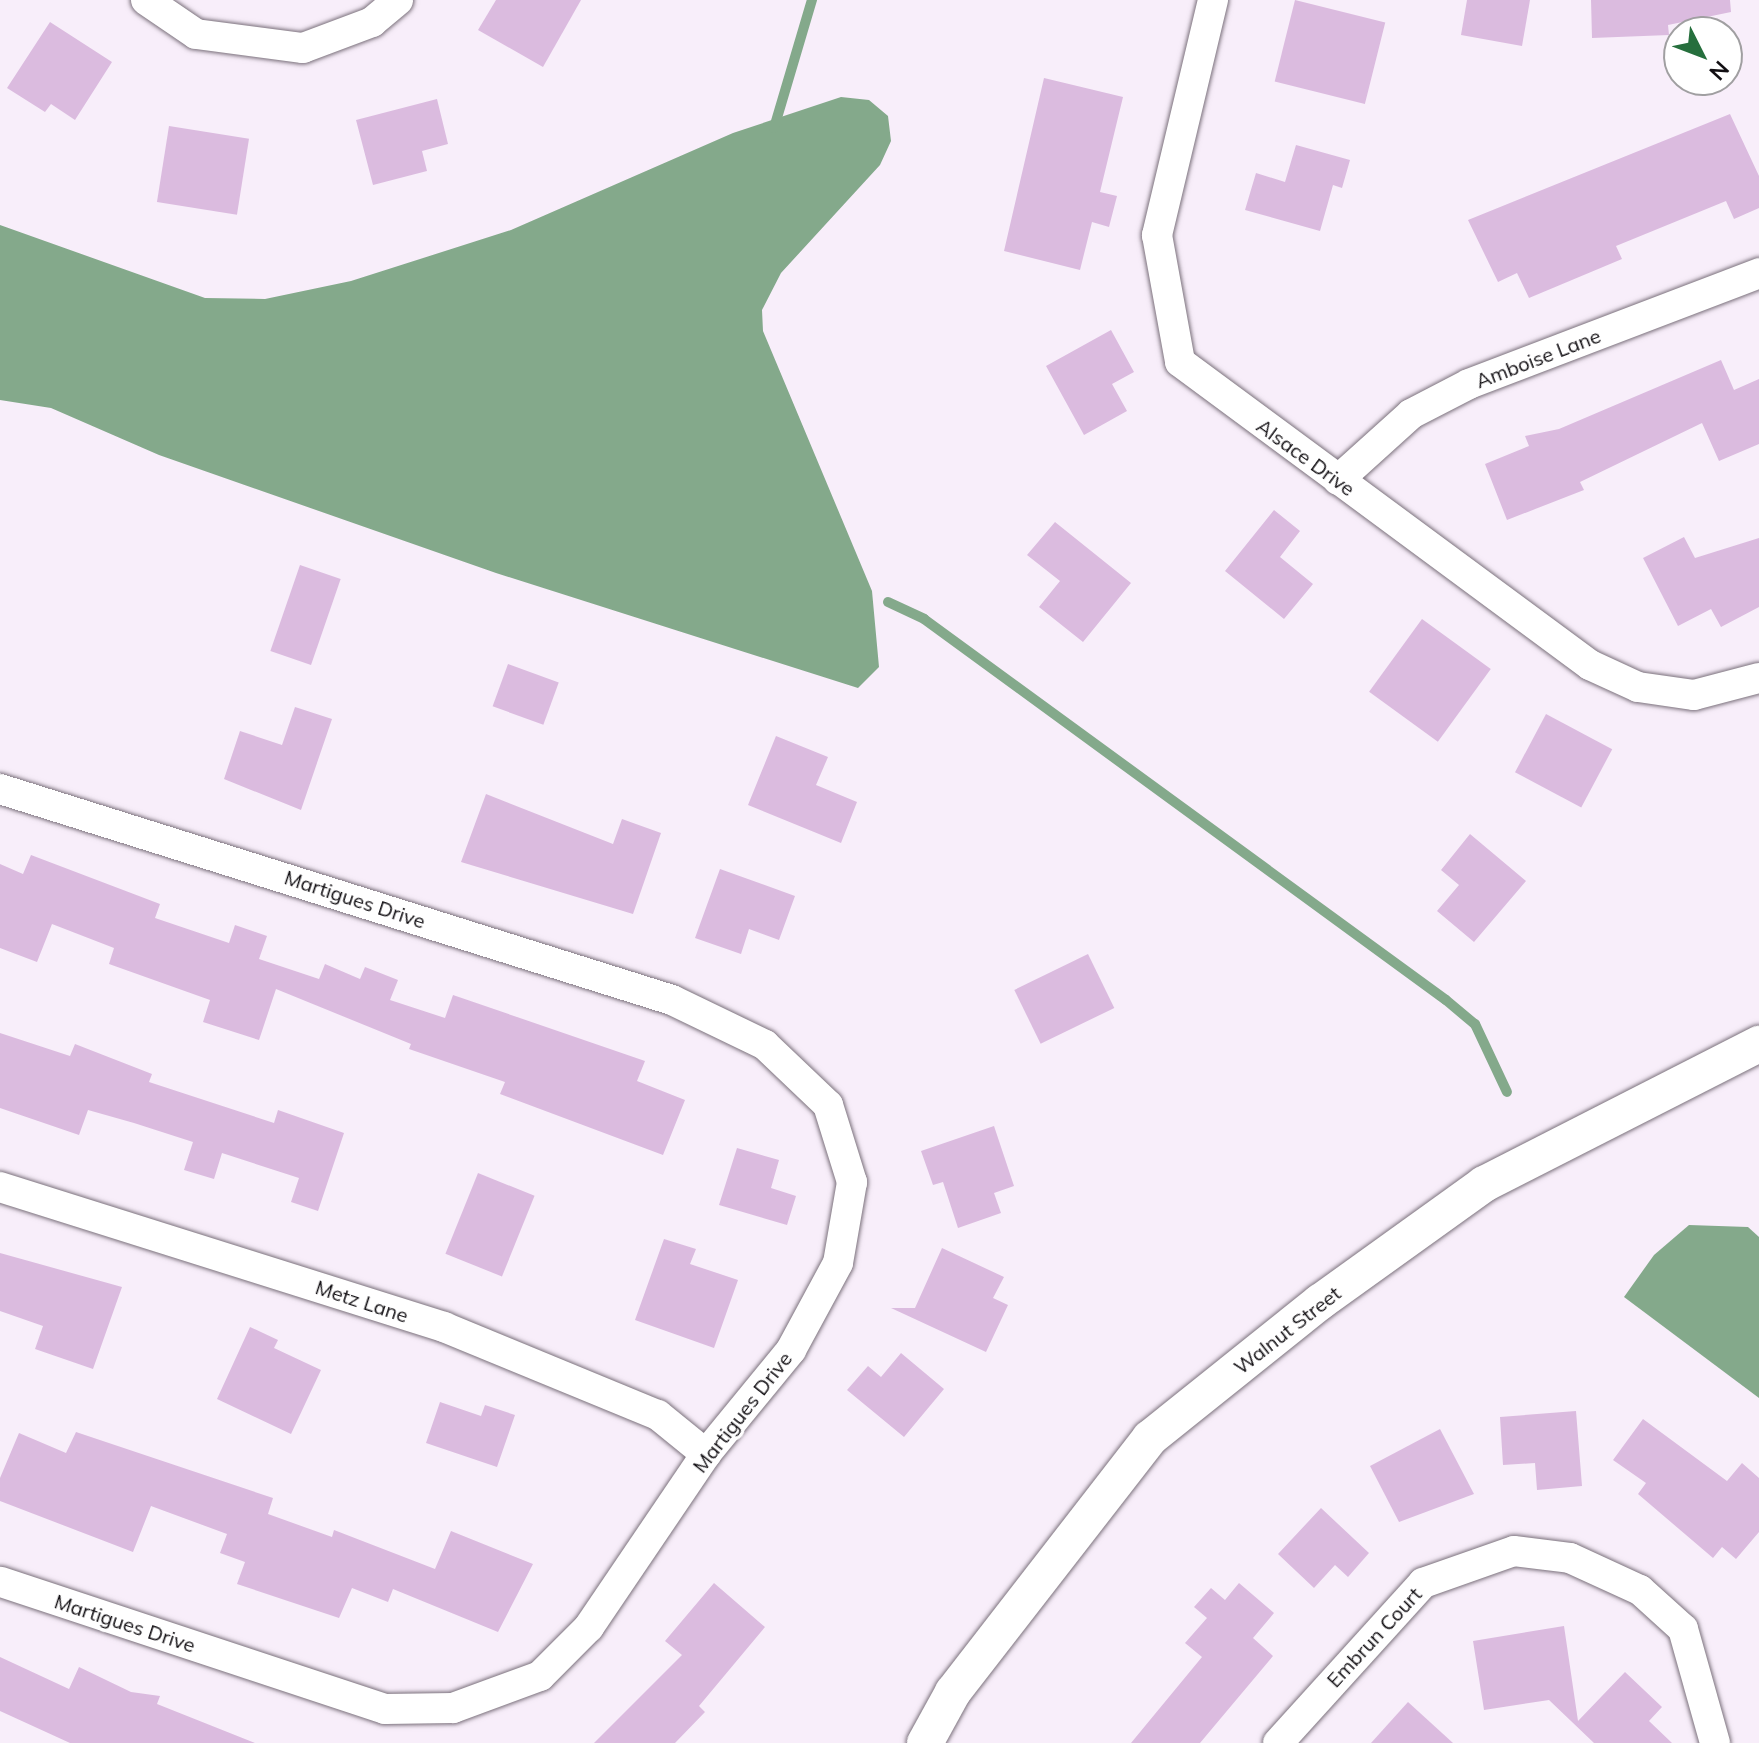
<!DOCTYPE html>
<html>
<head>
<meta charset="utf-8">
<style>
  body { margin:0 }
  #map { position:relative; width:1759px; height:1743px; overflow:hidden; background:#f8eefa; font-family:Mulish,sans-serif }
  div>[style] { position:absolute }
  .water>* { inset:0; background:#84a98b }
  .stream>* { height:10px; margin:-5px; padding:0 5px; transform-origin:5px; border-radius:5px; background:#84a98b }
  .building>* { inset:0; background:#dbbbdf; transform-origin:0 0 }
  .roads { filter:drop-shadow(0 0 2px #7b717c) drop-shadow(0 0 2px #7b717c) }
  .minor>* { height:30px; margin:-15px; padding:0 15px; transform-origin:15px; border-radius:15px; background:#fff }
  .tertiary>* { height:36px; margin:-18px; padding:0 18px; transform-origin:18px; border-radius:18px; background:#fff }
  span { translate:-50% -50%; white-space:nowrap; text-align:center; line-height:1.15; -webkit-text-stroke:7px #fff; paint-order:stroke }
  .street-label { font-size:20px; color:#120f13 }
  .north { position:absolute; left:1663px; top:16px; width:80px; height:80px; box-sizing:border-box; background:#fff; border:2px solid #a09fa1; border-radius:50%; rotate:132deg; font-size:22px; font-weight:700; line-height:32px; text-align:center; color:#120f13 }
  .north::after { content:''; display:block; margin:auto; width:28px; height:36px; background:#266f3d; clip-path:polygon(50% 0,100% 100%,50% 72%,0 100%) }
</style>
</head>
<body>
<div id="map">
  <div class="water">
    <div style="clip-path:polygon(841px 97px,869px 100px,888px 116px,891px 141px,880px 165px,781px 273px,762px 310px,763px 331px,872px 591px,879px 667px,858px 688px,496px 573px,159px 455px,51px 408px,0 400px,0 225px,205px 298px,265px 299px,351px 281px,511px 230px,733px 133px)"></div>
    <div style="clip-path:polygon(1689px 1225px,1748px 1227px,1759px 1237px,1759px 1398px,1624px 1297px,1654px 1255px)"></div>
  </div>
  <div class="stream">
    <div style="left:774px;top:128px;width:134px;rotate:-73.5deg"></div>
    <div style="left:888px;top:602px;width:40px;rotate:25deg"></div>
    <div style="left:924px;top:619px;width:646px;rotate:36.13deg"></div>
    <div style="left:1446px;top:1000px;width:38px;rotate:40deg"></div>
    <div style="left:1475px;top:1024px;width:75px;rotate:64.8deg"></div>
  </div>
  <div class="building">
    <div style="clip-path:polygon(496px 0,581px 0,543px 67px,478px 30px)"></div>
    <div style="left:1295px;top:0;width:93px;height:84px;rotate:14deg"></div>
    <div style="clip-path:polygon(1467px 0,1530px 0,1522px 46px,1461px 35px)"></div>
    <div style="clip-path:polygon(1591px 0,1730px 0,1731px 12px,1668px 25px,1669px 35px,1592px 38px)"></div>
    <div style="clip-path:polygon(50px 22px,112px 62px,75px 120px,51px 104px,45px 112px,7px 88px)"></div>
    <div style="clip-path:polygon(1044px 78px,1123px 97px,1100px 192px,1117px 196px,1109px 227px,1092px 222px,1080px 270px,1004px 251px)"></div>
    <div style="clip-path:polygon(437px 99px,448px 144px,422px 151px,427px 171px,373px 185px,356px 120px)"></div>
    <div style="clip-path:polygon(1730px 114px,1759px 176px,1759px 208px,1734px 219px,1726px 201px,1616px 246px,1622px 259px,1529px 298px,1517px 273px,1498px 282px,1468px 220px)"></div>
    <div style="left:169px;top:126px;width:81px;height:77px;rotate:9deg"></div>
    <div style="clip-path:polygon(1296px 145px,1350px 160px,1342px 188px,1333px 185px,1320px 231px,1245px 210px,1256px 173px,1285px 182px)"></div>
    <div style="clip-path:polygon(1111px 330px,1134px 372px,1112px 384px,1127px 411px,1084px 435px,1046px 366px)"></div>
    <div style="clip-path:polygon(1721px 360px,1734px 390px,1759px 379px,1759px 444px,1719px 461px,1702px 423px,1580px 482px,1584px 490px,1507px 520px,1485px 464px,1529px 446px,1525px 436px,1559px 429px)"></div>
    <div style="clip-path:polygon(1274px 510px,1300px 531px,1280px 557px,1313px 584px,1284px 619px,1225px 571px)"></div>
    <div style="clip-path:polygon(1055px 522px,1131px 583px,1083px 642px,1039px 607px,1060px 581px,1027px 555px)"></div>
    <div style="clip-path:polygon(1684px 537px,1695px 558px,1759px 538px,1759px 607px,1721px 627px,1711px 609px,1678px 626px,1643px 558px)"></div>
    <div style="left:300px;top:565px;width:43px;height:91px;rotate:19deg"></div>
    <div style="left:1422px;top:619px;width:85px;height:90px;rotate:36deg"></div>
    <div style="left:508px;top:664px;width:54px;height:45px;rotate:20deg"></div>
    <div style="clip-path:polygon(295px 707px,332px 719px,301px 810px,224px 779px,240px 731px,282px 745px)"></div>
    <div style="left:1546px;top:714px;width:75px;height:66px;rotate:28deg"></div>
    <div style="clip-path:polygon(776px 736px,828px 757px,816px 785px,857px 802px,841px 843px,748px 805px)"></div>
    <div style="clip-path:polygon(486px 794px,613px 844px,622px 819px,661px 833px,633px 914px,461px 862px)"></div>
    <div style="clip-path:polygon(1470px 834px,1526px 881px,1474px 942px,1437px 911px,1459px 885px,1441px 870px)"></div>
    <div style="clip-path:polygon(31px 855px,160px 904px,155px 918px,229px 943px,235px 925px,267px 936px,259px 959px,319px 979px,325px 964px,360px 979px,365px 967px,398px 980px,390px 1000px,445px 1018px,453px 995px,645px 1061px,637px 1081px,685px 1100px,663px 1155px,500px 1094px,505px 1082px,409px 1049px,411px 1044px,276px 989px,259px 1040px,203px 1022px,210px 1000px,109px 964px,114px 948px,52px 924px,37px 962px,0 948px,0 864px,23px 874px)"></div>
    <div style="clip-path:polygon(720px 869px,795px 896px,779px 940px,749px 929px,741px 954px,695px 938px)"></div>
    <div style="left:1088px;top:954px;width:60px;height:82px;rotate:64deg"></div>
    <div style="clip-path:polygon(0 1033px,70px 1056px,75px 1044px,152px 1074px,149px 1082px,274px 1123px,278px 1110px,344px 1133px,318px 1211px,291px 1202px,299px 1178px,222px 1153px,214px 1179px,184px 1170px,193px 1142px,134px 1123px,88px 1110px,79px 1135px,0 1108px)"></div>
    <div style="clip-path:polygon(994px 1126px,1014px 1186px,994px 1193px,1001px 1213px,958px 1228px,943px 1182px,933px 1185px,921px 1151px)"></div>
    <div style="clip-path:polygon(737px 1148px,779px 1160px,771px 1188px,796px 1196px,787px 1225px,719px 1205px)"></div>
    <div style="left:478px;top:1173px;width:61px;height:87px;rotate:22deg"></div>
    <div style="clip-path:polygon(664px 1239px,696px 1249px,690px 1264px,738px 1280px,714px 1348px,635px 1320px)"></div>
    <div style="clip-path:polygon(942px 1248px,1004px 1277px,993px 1298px,1008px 1305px,986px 1352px,891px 1308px,915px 1308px)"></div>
    <div style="clip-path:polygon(0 1253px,122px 1287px,93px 1369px,35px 1349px,43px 1326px,0 1311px)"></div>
    <div style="clip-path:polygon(250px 1327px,278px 1340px,274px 1348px,321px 1370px,291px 1434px,217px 1399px)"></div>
    <div style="clip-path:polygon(901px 1353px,944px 1389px,904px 1437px,847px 1390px,868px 1366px,881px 1377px)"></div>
    <div style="clip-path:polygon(440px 1402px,481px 1416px,485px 1405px,515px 1415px,497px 1467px,426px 1443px)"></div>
    <div style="clip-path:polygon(1576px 1411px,1582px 1486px,1537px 1490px,1535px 1463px,1503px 1465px,1500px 1417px)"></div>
    <div style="clip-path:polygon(1643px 1419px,1727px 1481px,1742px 1463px,1759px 1478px,1759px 1532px,1736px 1559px,1722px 1547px,1713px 1558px,1638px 1494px,1646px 1483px,1613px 1460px)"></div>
    <div style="clip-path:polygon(1440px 1429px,1474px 1494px,1399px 1522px,1370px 1466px)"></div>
    <div style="clip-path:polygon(76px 1432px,273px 1498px,268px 1514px,332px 1537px,334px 1530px,435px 1569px,451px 1531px,533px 1564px,498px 1632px,393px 1589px,388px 1602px,352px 1588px,339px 1618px,237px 1584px,245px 1562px,220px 1553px,227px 1534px,151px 1506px,133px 1552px,0 1501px,0 1478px,19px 1433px,66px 1453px)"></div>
    <div style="clip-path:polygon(1321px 1508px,1369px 1553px,1348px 1577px,1335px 1565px,1314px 1588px,1278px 1554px)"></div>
    <div style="clip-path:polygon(714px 1583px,765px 1627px,699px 1706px,705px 1712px,675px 1743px,594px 1743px,682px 1655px,665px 1641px)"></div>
    <div style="clip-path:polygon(1239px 1583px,1274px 1613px,1253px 1638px,1273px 1656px,1200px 1743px,1131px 1743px,1202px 1657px,1185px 1643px,1207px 1618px,1194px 1607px,1211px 1588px,1225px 1600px)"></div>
    <div style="clip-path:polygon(1564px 1626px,1578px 1721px,1625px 1672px,1662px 1707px,1649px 1721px,1672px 1743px,1594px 1743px,1549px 1700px,1484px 1710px,1473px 1641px)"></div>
    <div style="clip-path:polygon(0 1657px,69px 1689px,79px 1667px,131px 1692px,160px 1696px,157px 1704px,255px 1743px,70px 1743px,0 1711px)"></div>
    <div style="clip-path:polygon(1408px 1702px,1453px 1743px,1371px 1743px)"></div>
  </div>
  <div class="roads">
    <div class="minor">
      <div style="left:146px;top:0;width:60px;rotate:34.2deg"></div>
      <div style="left:196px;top:34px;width:108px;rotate:7.5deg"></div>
      <div style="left:303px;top:48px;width:74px;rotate:-20.6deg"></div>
      <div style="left:372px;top:22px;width:34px;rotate:-40deg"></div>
      <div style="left:1213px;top:0;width:242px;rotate:103.4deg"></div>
      <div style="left:1157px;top:235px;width:129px;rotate:79.7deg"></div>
      <div style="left:1180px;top:362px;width:510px;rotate:36.47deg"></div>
      <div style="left:1590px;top:665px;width:53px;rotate:24.6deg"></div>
      <div style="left:1638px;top:687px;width:57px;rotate:8.1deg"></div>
      <div style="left:1694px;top:695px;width:67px;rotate:-14.7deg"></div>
      <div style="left:1338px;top:480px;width:98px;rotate:-42.1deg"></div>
      <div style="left:1411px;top:414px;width:65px;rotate:-27.3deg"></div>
      <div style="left:1469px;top:384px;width:311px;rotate:-20.9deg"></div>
      <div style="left:0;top:789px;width:704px;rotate:17.43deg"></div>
      <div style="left:672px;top:1000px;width:103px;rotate:25.8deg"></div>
      <div style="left:765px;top:1045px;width:87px;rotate:43.6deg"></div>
      <div style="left:828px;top:1105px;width:81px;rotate:72.7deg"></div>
      <div style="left:852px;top:1182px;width:82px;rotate:99.8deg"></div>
      <div style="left:838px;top:1263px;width:99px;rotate:118.4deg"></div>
      <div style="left:791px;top:1350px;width:134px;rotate:129.3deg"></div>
      <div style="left:706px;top:1454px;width:209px;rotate:124.1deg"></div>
      <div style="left:589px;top:1627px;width:69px;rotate:135deg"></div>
      <div style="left:540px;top:1676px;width:93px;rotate:159.8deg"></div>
      <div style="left:453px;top:1708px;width:68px;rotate:179.2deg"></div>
      <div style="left:385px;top:1709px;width:405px;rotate:-161.7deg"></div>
      <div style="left:0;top:1187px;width:466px;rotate:17.5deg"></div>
      <div style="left:444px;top:1327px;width:231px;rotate:22.4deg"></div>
      <div style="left:658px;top:1415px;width:62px;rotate:39.1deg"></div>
      <div style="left:1278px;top:1743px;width:216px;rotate:-47.8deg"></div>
      <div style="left:1423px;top:1583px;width:96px;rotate:-19.4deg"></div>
      <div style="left:1514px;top:1551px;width:56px;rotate:7.1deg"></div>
      <div style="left:1570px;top:1558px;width:77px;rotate:24.6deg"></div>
      <div style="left:1640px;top:1590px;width:58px;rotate:42.2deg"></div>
      <div style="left:1683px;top:1629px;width:118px;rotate:74.3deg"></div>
    </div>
    <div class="tertiary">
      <div style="left:925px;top:1743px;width:58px;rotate:-61.2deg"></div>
      <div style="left:953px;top:1692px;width:321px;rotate:-52.2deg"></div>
      <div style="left:1150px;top:1438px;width:218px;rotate:-38.7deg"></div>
      <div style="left:1320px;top:1302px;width:202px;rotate:-35.7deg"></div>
      <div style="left:1484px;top:1184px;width:309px;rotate:-27deg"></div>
    </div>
  </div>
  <div class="street-label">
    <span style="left:1538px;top:358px;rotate:-21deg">Amboise Lane</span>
    <span style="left:1306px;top:457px;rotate:36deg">Alsace Drive</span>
    <span style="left:355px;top:899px;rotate:18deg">Martigues Drive</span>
    <span style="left:362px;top:1301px;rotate:18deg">Metz Lane</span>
    <span style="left:1287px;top:1330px;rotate:-38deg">Walnut Street</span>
    <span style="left:742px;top:1412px;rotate:-52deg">Martigues Drive</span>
    <span style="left:125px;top:1623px;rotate:18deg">Martigues Drive</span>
    <span style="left:1374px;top:1637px;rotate:-47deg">Embrun Court</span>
  </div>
  <div class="north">N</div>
</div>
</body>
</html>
